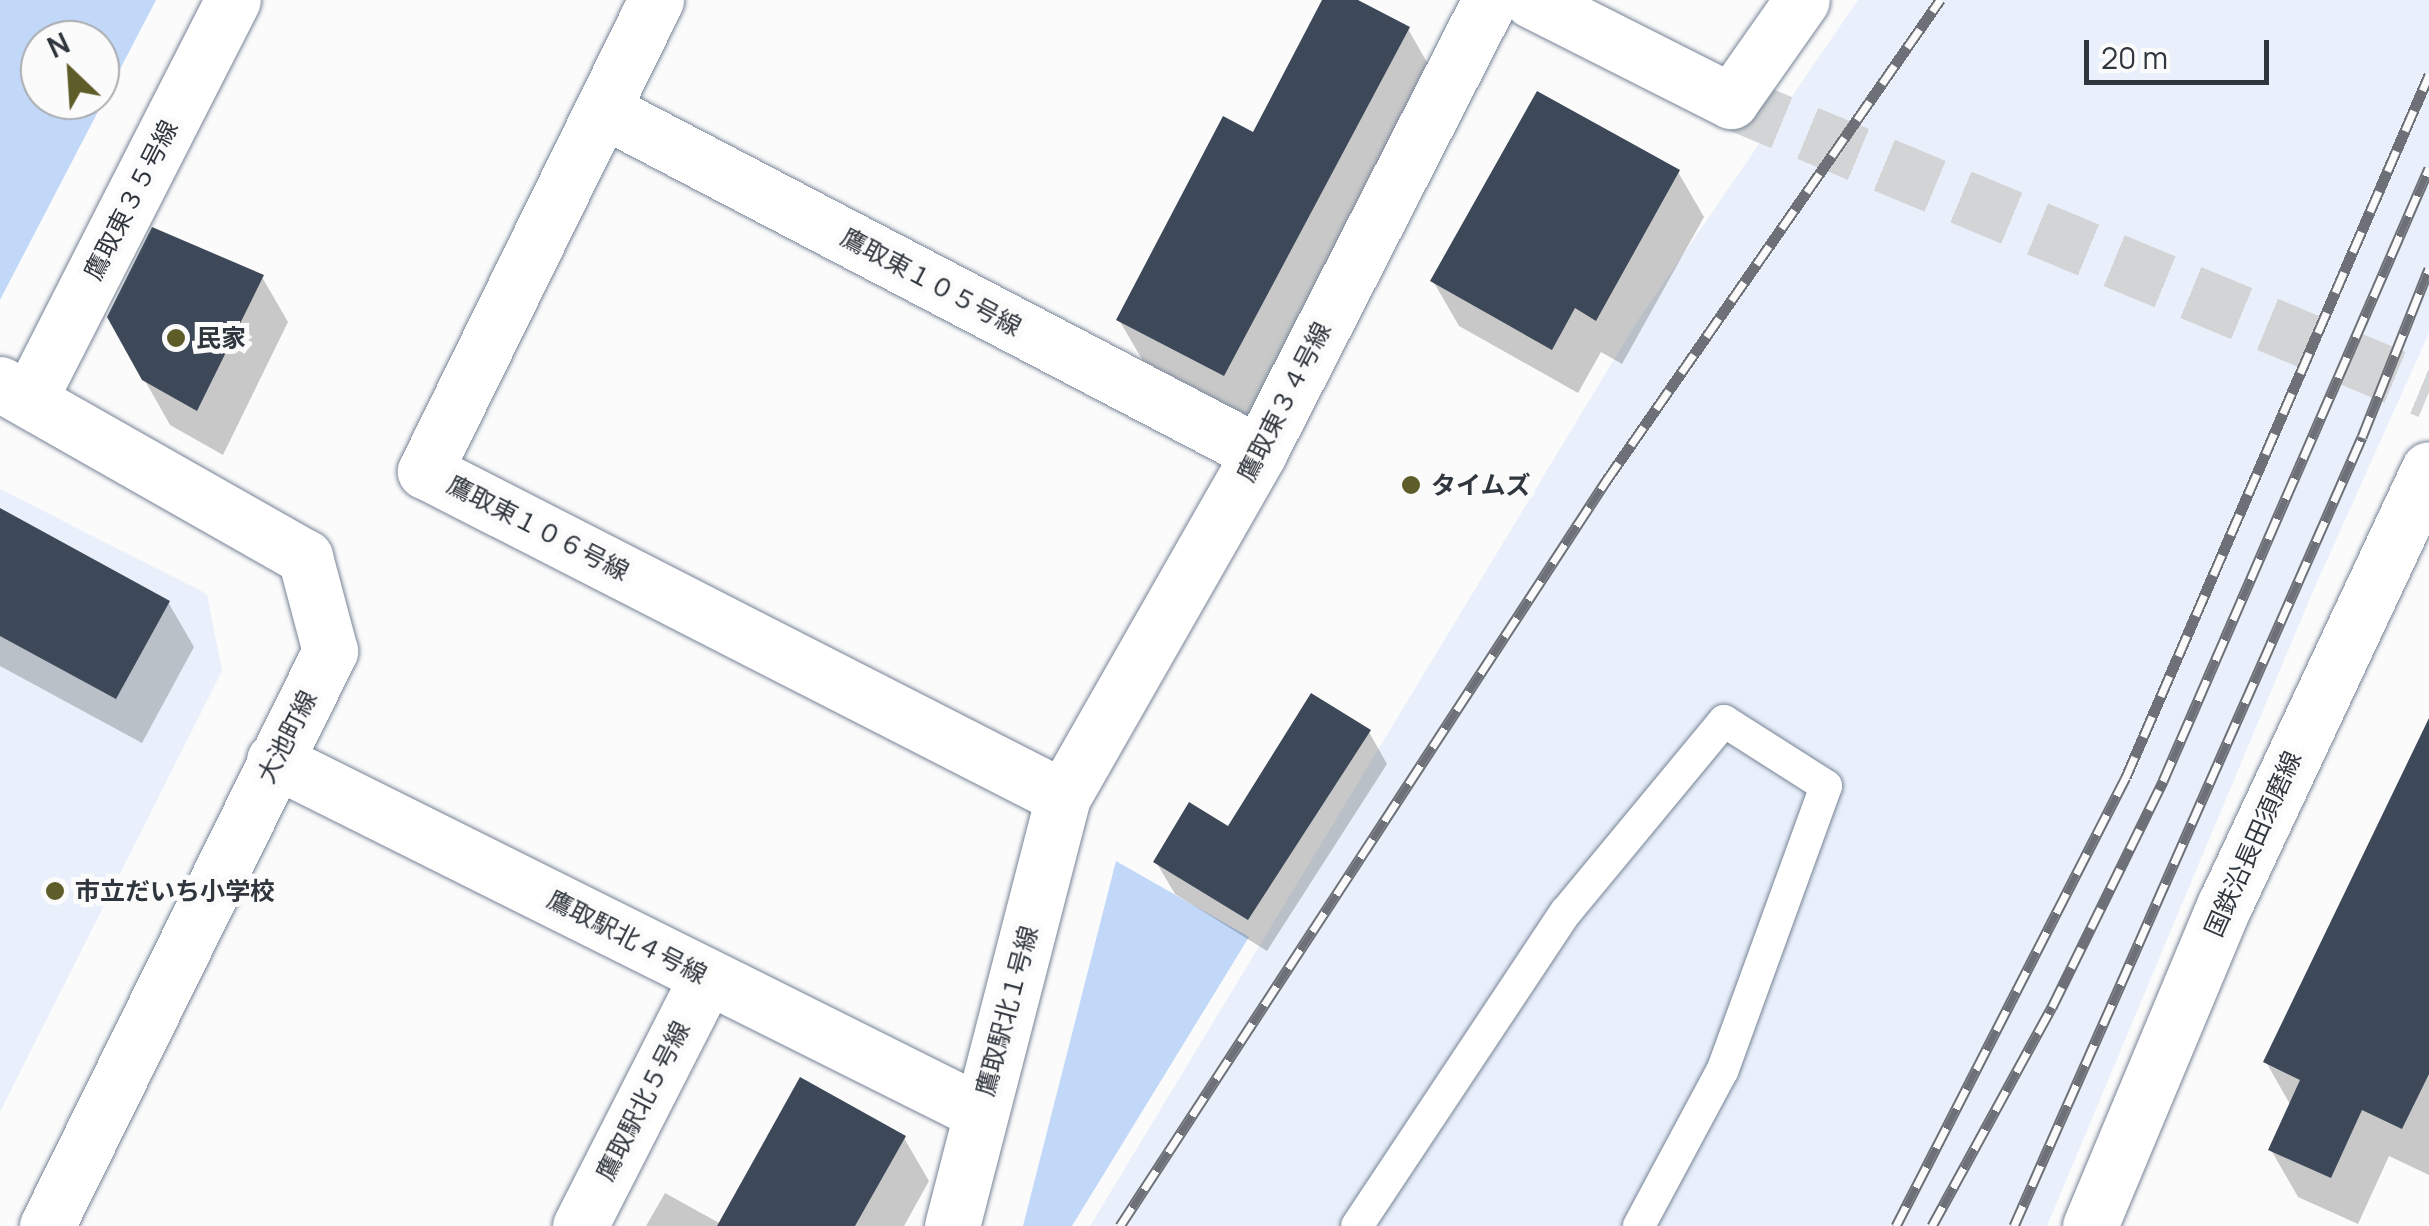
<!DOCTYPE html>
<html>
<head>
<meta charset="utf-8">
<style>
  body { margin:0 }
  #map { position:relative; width:2429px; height:1226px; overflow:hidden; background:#fbfbfb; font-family:Manrope,"Noto Sans JP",sans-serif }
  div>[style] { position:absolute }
  .built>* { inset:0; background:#e9f0fb }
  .green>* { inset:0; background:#c1d8f9 }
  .shadow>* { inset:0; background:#0003 }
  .building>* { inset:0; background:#3d4959 }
  .secondary-tunnel>* { height:55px; margin-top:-27.5px; transform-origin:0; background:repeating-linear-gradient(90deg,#d2d4d5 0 55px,transparent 0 83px) }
  .roads { filter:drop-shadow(0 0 2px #778496) drop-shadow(0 0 2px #778496) }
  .lane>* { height:32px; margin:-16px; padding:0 16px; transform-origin:16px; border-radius:16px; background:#fff }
  .street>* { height:55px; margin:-27.5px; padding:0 27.5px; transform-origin:27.5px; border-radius:27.5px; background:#fff }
  .secondary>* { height:55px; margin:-27.5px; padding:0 27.5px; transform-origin:27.5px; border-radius:27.5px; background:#fff }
  .rail>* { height:11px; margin-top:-5.5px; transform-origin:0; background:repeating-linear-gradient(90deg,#fbfbfb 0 22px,#6d7177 0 44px); box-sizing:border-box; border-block:2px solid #6d7177 }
  .dots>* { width:28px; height:28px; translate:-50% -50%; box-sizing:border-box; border:5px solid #fbfbfb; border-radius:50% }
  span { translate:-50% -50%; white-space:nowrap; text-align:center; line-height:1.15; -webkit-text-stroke:10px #fbfbfb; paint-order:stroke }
  .street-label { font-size:25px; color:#30363e }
  .poi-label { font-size:25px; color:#30363e; font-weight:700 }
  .left { translate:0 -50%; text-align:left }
  .north { position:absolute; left:20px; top:20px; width:100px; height:100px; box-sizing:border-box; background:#fbfbfb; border:2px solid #aaacaf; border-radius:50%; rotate:335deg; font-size:28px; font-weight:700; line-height:40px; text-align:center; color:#30363e }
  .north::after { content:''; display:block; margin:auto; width:35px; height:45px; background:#5e5c29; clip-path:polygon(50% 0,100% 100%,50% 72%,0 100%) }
  .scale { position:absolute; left:2084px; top:40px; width:185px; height:45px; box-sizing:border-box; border:5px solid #30363e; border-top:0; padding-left:12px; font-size:30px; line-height:35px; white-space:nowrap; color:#30363e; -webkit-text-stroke:8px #fbfbfb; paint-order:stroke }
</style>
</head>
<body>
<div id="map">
  <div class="built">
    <div style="clip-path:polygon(1858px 0,2429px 0,2429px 333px,2314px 589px,2047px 1226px,1090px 1226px,1636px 323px)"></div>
    <div style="clip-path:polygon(0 489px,207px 594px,222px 671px,0 1112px)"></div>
  </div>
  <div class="green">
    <div style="clip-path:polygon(evenodd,0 0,156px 0,0 300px,0 0,100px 40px,100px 100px,40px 100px,40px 40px,100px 40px)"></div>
    <div style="clip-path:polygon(1116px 861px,1249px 937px,1072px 1226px,1023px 1226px)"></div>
  </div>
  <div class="shadow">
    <div style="clip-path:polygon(1325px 0,1352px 0,1408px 29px,1432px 71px,1248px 416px,1143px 361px,1119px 320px,1254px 135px)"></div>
    <div style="clip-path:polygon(1678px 172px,1704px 217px,1622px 364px,1601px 352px,1578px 393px,1459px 326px,1433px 281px)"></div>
    <div style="clip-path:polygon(262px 277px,288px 322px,223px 455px,170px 425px,109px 317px)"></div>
    <div style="clip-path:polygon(0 511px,168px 602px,194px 647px,142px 743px,0 666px)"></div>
    <div style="clip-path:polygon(2429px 723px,2429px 1175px,2389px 1156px,2358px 1224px,2298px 1197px,2271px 1150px,2291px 1106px,2266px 1062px)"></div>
    <div style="clip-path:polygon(1369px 732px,1387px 764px,1267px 951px,1175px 894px,1156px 862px,1229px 829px)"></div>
    <div style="clip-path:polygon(904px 1138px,929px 1181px,904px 1226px,646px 1226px,665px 1193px,721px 1224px)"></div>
  </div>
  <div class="building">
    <div style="clip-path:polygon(1322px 0,1358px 0,1410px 27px,1224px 376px,1116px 320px,1223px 116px,1253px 132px)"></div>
    <div style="clip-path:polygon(1537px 91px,1680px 170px,1596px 321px,1575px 308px,1552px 350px,1430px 281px)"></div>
    <div style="clip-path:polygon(152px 227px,264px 275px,197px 411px,142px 380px,107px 317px)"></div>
    <div style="clip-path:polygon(0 508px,170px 601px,116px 699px,0 636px)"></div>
    <div style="clip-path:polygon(1311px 693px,1371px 730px,1248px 920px,1153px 862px,1189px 802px,1228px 826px)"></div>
    <div style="clip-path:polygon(2429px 718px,2429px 1074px,2402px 1129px,2362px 1110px,2331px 1178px,2268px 1150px,2300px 1080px,2263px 1062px)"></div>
    <div style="clip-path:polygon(800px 1077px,906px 1136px,855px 1226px,717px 1226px)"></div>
  </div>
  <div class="secondary-tunnel">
    <div style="left:1731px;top:101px;width:756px;rotate:22.56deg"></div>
  </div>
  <div class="roads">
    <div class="lane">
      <div style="left:1357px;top:1226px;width:377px;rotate:-56.4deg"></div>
      <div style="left:1566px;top:912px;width:248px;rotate:-50.4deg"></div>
      <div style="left:1724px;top:721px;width:121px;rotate:32.5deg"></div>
      <div style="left:1826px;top:786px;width:303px;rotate:110deg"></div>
      <div style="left:1722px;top:1071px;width:176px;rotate:118.2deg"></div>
    </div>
    <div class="street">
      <div style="left:656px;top:0;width:525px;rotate:116.13deg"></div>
      <div style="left:425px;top:471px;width:716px;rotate:27.07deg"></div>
      <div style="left:1731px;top:101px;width:123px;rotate:-54.9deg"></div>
      <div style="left:603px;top:110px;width:740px;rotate:27.6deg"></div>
      <div style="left:29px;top:400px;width:449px;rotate:-63deg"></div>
      <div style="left:274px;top:760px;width:789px;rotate:26.5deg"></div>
      <div style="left:580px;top:1226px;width:280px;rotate:-63deg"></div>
      <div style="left:952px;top:1226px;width:443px;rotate:-75.5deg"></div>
      <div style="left:1063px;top:797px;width:396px;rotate:-60.3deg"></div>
      <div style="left:1259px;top:453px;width:508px;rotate:-62.98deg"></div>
    </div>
    <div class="secondary">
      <div style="left:1531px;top:0;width:224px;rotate:26.8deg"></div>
      <div style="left:0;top:384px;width:351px;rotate:29.6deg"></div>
      <div style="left:305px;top:557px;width:97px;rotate:75.1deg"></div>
      <div style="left:330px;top:651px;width:641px;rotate:116.21deg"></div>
      <div style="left:2090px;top:1226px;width:349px;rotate:-67.3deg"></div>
      <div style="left:2225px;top:904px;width:480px;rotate:-64.9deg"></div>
    </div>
  </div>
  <div class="rail">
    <div style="left:1120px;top:1226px;width:890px;rotate:-56.88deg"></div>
    <div style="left:1606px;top:481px;width:586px;rotate:-55.22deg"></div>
    <div style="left:1896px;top:1226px;width:504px;rotate:-62.88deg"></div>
    <div style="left:2126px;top:777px;width:765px;rotate:-66.65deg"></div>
    <div style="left:1932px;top:1226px;width:250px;rotate:-61.3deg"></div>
    <div style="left:2052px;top:1007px;width:252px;rotate:-63.8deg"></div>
    <div style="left:2163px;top:781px;width:668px;rotate:-66.54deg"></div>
    <div style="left:2014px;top:1226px;width:862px;rotate:-66.2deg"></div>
    <div style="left:2362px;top:437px;width:181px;rotate:-68.3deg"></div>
  </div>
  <div class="dots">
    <div style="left:176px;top:338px;background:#5e5c29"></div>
    <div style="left:1411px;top:485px;background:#5e5c29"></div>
    <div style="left:55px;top:891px;background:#5e5c29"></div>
  </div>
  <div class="street-label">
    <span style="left:131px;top:200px;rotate:-63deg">鷹取東３５号線</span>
    <span style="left:931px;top:282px;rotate:28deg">鷹取東１０５号線</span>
    <span style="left:1284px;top:402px;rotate:-63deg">鷹取東３４号線</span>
    <span style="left:538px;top:528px;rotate:27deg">鷹取東１０６号線</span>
    <span style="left:287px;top:737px;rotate:-63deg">大池町線</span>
    <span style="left:2253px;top:844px;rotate:-66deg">国鉄沿長田須磨線</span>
    <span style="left:627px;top:937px;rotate:27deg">鷹取駅北４号線</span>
    <span style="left:1007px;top:1011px;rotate:-75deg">鷹取駅北１号線</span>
    <span style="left:643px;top:1101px;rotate:-63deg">鷹取駅北５号線</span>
  </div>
  <div class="poi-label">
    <span class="left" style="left:196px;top:338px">民家</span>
    <span class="left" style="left:1431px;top:485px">タイムズ</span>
    <span class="left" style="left:75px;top:891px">市立だいち小学校</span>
  </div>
  <div class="north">N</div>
  <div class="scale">20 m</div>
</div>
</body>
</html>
